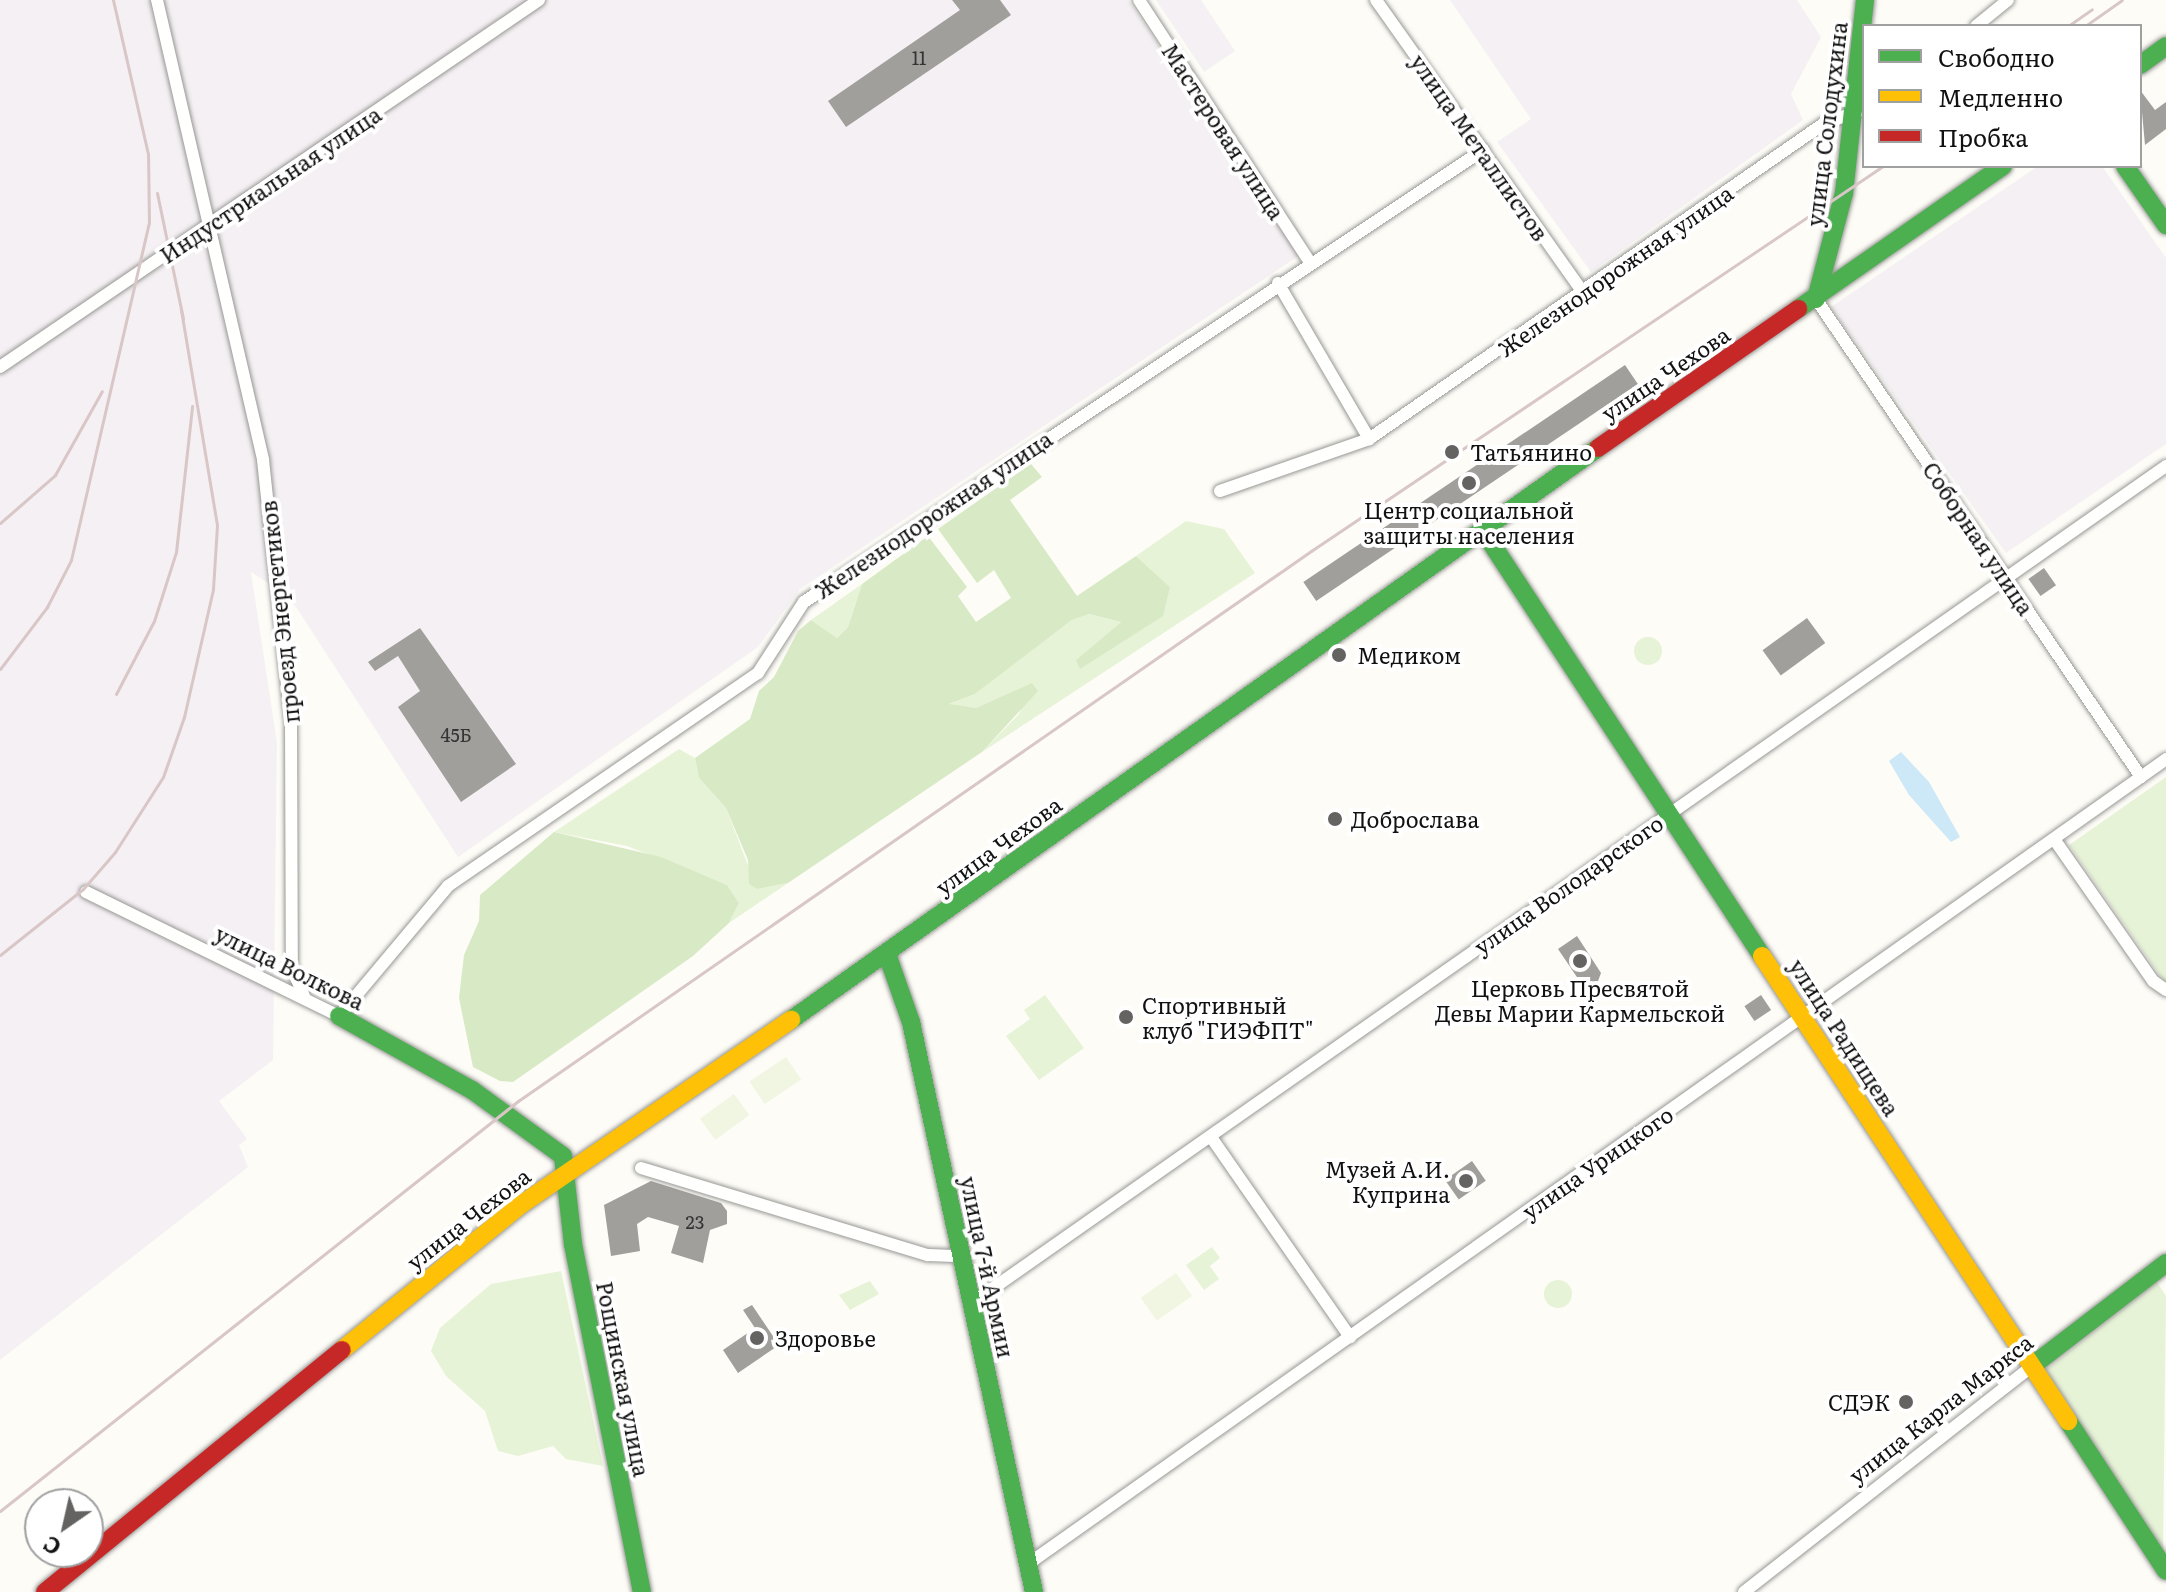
<!DOCTYPE html>
<html>
<head>
<meta charset="utf-8">
<style>
  body { margin:0 }
  #map { position:relative; width:2166px; height:1592px; overflow:hidden; background:#fdfcf7; font-family:Literata,serif }
  div>[style] { position:absolute }
  .industrial>* { inset:0; background:#f5f0f3 }
  .green>* { inset:0; background:#e7f3d7 }
  .round { border-radius:50% }
  .forest>* { inset:0; background:#d8eac5 }
  .pitch>* { inset:0; background:#f0f6e1; transform-origin:0 0 }
  .water>* { inset:0; background:#cde8f7 }
  .building>* { inset:0; background:#a19f9c; transform-origin:0 0 }
  .roads { filter:drop-shadow(0 0 2px #979795) drop-shadow(0 0 2px #979795) }
  .street>* { height:12px; margin:-6px; padding:0 6px; transform-origin:6px; border-radius:6px; background:#fffffe }
  .fast>* { height:18px; margin:-9px; padding:0 9px; transform-origin:9px; border-radius:9px; background:#4caf50 }
  .slow>* { height:18px; margin:-9px; padding:0 9px; transform-origin:9px; border-radius:9px; background:#ffc107 }
  .jam>* { height:18px; margin:-9px; padding:0 9px; transform-origin:9px; border-radius:9px; background:#c62828 }
  .rail>* { height:3px; margin:-1.5px; padding:0 1.5px; transform-origin:1.5px; border-radius:1.5px; background:#d9c6c7 }
  .dots>* { width:22px; height:22px; translate:-50% -50%; box-sizing:border-box; border:4px solid #fff; border-radius:50% }
  span { translate:-50% -50%; white-space:nowrap; text-align:center; line-height:1.15; -webkit-text-stroke:8px #fff; paint-order:stroke }
  .number-label { font-size:18px; color:#353434 }
  .number-label span { -webkit-text-stroke-width:0 }
  .street-label { font-size:22px; color:#111 }
  .poi-label { font-size:22px; color:#111 }
  .left { translate:0 -50%; text-align:left }
  .right { translate:-100% -50%; text-align:right }
  .legend { position:absolute; left:1862px; top:24px; width:280px; height:144px; box-sizing:border-box; background:#fff; border:2px solid #a0a0a0; margin:0; padding:10px 14px; list-style:none; font-size:24px; color:#111 }
  .legend li { display:flex; align-items:center; gap:16px; height:40px }
  .legend b { width:40px; border:2px solid #a0a0a0 }
  .north { position:absolute; left:24px; top:1488px; width:80px; height:80px; box-sizing:border-box; background:#fff; border:2px solid #a0a0a0; border-radius:50%; rotate:214deg; font-size:22px; font-weight:700; line-height:32px; text-align:center; color:#111 }
  .north::after { content:''; display:block; margin:auto; width:28px; height:36px; background:#646362; clip-path:polygon(50% 0,100% 100%,50% 72%,0 100%) }
</style>
</head>
<body>
<div id="map">
  <div class="industrial">
    <div style="clip-path:polygon(0 0,1128px 0,1300px 255px,800px 589px,758px 647px,458px 857px,289px 596px,251px 572px,277px 743px,273px 1060px,219px 1101px,247px 1139px,239px 1145px,248px 1167px,0 1360px)"></div>
    <div style="clip-path:polygon(1156px 0,1201px 0,1235px 51px,1204px 72px)"></div>
    <div style="clip-path:polygon(1450px 0,1797px 0,1821px 37px,1791px 94px,1803px 120px,1591px 272px,1497px 142px,1531px 119px)"></div>
    <div style="clip-path:polygon(2038px 166px,2102px 166px,2166px 258px,2166px 444px,2006px 553px,1831px 307px)"></div>
  </div>
  <div class="green">
    <div style="clip-path:polygon(1186px 521px,1224px 529px,1255px 573px,982px 752px,1019px 714px,1032px 684px,976px 708px,947px 705px,975px 694px,1072px 620px,1089px 614px,1121px 622px,1076px 660px,1170px 587px,1136px 556px)"></div>
    <div style="clip-path:polygon(862px 584px,848px 627px,837px 638px,811px 620px)"></div>
    <div class="round" style="left:1634px;top:637px;width:28px;height:28px"></div>
    <div style="clip-path:polygon(679px 749px,695px 758px,699px 778px,726px 808px,757px 889px,788px 883px,729px 923px,739px 903px,727px 885px,627px 846px,554px 832px)"></div>
    <div style="clip-path:polygon(2166px 777px,2166px 984px,2069px 845px)"></div>
    <div style="clip-path:polygon(1045px 995px,1084px 1048px,1039px 1080px,1006px 1036px,1030px 1019px,1024px 1010px)"></div>
    <div style="clip-path:polygon(1212px 1247px,1220px 1258px,1210px 1266px,1219px 1279px,1204px 1290px,1186px 1265px)"></div>
    <div style="clip-path:polygon(561px 1271px,603px 1466px,566px 1459px,553px 1446px,518px 1456px,498px 1451px,485px 1411px,446px 1376px,431px 1351px,440px 1328px,491px 1284px)"></div>
    <div class="round" style="left:1544px;top:1280px;width:28px;height:28px"></div>
    <div style="clip-path:polygon(870px 1281px,879px 1294px,850px 1310px,839px 1295px)"></div>
    <div style="clip-path:polygon(2157px 1282px,2166px 1296px,2163px 1549px,2046px 1370px)"></div>
  </div>
  <div class="forest">
    <div style="clip-path:polygon(1031px 464px,1042px 477px,1010px 500px,1077px 596px,1136px 556px,1170px 587px,1163px 616px,1080px 669px,1076px 660px,1121px 622px,1089px 614px,1072px 620px,975px 694px,949px 704px,976px 708px,1032px 683px,1038px 691px,982px 752px,788px 883px,757px 889px,749px 884px,748px 860px,726px 808px,699px 778px,695px 758px,750px 719px,759px 691px,774px 677px,798px 631px,811px 620px,837px 638px,848px 627px,862px 584px,928px 536px,967px 587px,958px 596px,976px 622px,1011px 598px,994px 570px,977px 583px,938px 529px)"></div>
    <div style="clip-path:polygon(554px 832px,661px 857px,727px 885px,739px 903px,729px 923px,693px 956px,513px 1082px,500px 1081px,473px 1067px,459px 998px,464px 955px,479px 921px,480px 895px)"></div>
  </div>
  <div class="pitch">
    <div style="left:786px;top:1057px;width:27px;height:44px;rotate:56deg"></div>
    <div style="left:734px;top:1094px;width:26px;height:42px;rotate:54deg"></div>
    <div style="left:1176px;top:1273px;width:28px;height:43px;rotate:55deg"></div>
  </div>
  <div class="water">
    <div style="clip-path:polygon(1901px 752px,1929px 782px,1960px 837px,1951px 842px,1909px 795px,1889px 761px)"></div>
  </div>
  <div class="building">
    <div style="clip-path:polygon(952px 0,1000px 0,1011px 15px,846px 127px,828px 101px,960px 10px)"></div>
    <div style="clip-path:polygon(2140px 90px,2155px 110px,2166px 102px,2166px 129px,2145px 145px)"></div>
    <div style="left:1625px;top:365px;width:23px;height:388px;rotate:56deg"></div>
    <div style="left:2044px;top:568px;width:21px;height:19px;rotate:55deg"></div>
    <div style="left:1807px;top:618px;width:31px;height:55px;rotate:54deg"></div>
    <div style="clip-path:polygon(420px 628px,516px 764px,461px 802px,398px 707px,420px 691px,398px 656px,375px 671px,368px 662px)"></div>
    <div style="clip-path:polygon(1577px 936px,1601px 973px,1595px 989px,1583px 986px,1558px 949px)"></div>
    <div style="left:1761px;top:995px;width:18px;height:20px;rotate:56deg"></div>
    <div style="left:1472px;top:1161px;width:24px;height:33px;rotate:55deg"></div>
    <div style="clip-path:polygon(651px 1181px,721px 1203px,727px 1211px,727px 1224px,710px 1230px,703px 1263px,671px 1253px,679px 1226px,648px 1217px,637px 1224px,640px 1251px,611px 1256px,604px 1205px)"></div>
    <div style="clip-path:polygon(752px 1305px,779px 1345px,738px 1373px,723px 1350px,755px 1328px,743px 1310px)"></div>
  </div>
  <div class="roads">
    <div class="street">
      <div style="left:157px;top:0;width:472px;rotate:77deg"></div>
      <div style="left:263px;top:460px;width:262px;rotate:83.9deg"></div>
      <div style="left:291px;top:721px;width:247px;rotate:89.8deg"></div>
      <div style="left:292px;top:968px;width:34px;rotate:67deg"></div>
      <div style="left:1139px;top:0;width:313px;rotate:56.9deg"></div>
      <div style="left:1376px;top:0;width:360px;rotate:54.7deg"></div>
      <div style="left:1976px;top:26px;width:41px;rotate:-39.1deg"></div>
      <div style="left:1278px;top:283px;width:181px;rotate:59.7deg"></div>
      <div style="left:1816px;top:299px;width:578px;rotate:55.79deg"></div>
      <div style="left:0;top:367px;width:652px;rotate:-34.25deg"></div>
      <div style="left:1220px;top:491px;width:158px;rotate:-19.2deg"></div>
      <div style="left:1369px;top:439px;width:553px;rotate:-34.75deg"></div>
      <div style="left:1823px;top:124px;width:44px;rotate:-20.1deg"></div>
      <div style="left:2054px;top:839px;width:173px;rotate:55.1deg"></div>
      <div style="left:2153px;top:981px;width:16px;rotate:35deg"></div>
      <div style="left:86px;top:892px;width:282px;rotate:26.1deg"></div>
      <div style="left:339px;top:1016px;width:170px;rotate:-50deg"></div>
      <div style="left:448px;top:886px;width:376px;rotate:-34.5deg"></div>
      <div style="left:758px;top:673px;width:85px;rotate:-57.1deg"></div>
      <div style="left:804px;top:602px;width:816px;rotate:-33.65deg"></div>
      <div style="left:1211px;top:1137px;width:244px;rotate:55.2deg"></div>
      <div style="left:641px;top:1168px;width:300px;rotate:16.9deg"></div>
      <div style="left:928px;top:1255px;width:33px;rotate:2deg"></div>
      <div style="left:972px;top:1303px;width:1458px;rotate:-35.03deg"></div>
      <div style="left:1028px;top:1564px;width:1394px;rotate:-35.27deg"></div>
      <div style="left:1744px;top:1592px;width:366px;rotate:-38.1deg"></div>
    </div>
    <div class="fast">
      <div style="left:2140px;top:65px;width:32px;rotate:-36deg"></div>
      <div style="left:2125px;top:166px;width:72px;rotate:55.2deg"></div>
      <div style="left:1816px;top:299px;width:110px;rotate:-75.2deg"></div>
      <div style="left:1844px;top:193px;width:194px;rotate:-83.8deg"></div>
      <div style="left:1798px;top:309px;width:250px;rotate:-34.9deg"></div>
      <div style="left:1482px;top:529px;width:511px;rotate:56.75deg"></div>
      <div style="left:887px;top:954px;width:72px;rotate:70.6deg"></div>
      <div style="left:911px;top:1022px;width:583px;rotate:77.82deg"></div>
      <div style="left:339px;top:1016px;width:152px;rotate:29.1deg"></div>
      <div style="left:472px;top:1090px;width:112px;rotate:36deg"></div>
      <div style="left:563px;top:1156px;width:89px;rotate:83.5deg"></div>
      <div style="left:573px;top:1244px;width:355px;rotate:78.8deg"></div>
      <div style="left:791px;top:1020px;width:989px;rotate:-35.33deg"></div>
      <div style="left:2032px;top:1366px;width:169px;rotate:-37.5deg"></div>
      <div style="left:2068px;top:1421px;width:179px;rotate:56.8deg"></div>
    </div>
    <div class="slow">
      <div style="left:1762px;top:956px;width:557px;rotate:56.65deg"></div>
      <div style="left:342px;top:1350px;width:228px;rotate:-39.1deg"></div>
      <div style="left:519px;top:1206px;width:330px;rotate:-34.4deg"></div>
    </div>
    <div class="jam">
      <div style="left:1598px;top:448px;width:244px;rotate:-34.8deg"></div>
      <div style="left:45px;top:1592px;width:383px;rotate:-39.2deg"></div>
    </div>
  </div>
  <div class="rail">
    <div style="left:2068px;top:26px;width:29px;rotate:-35deg"></div>
    <div style="left:2085px;top:26px;width:45px;rotate:-35.1deg"></div>
    <div style="left:157px;top:193px;width:128px;rotate:78.3deg"></div>
    <div style="left:0;top:523px;width:73px;rotate:-41.1deg"></div>
    <div style="left:55px;top:475px;width:96px;rotate:-60.8deg"></div>
    <div style="left:0;top:669px;width:78px;rotate:-52.8deg"></div>
    <div style="left:47px;top:607px;width:53px;rotate:-62.9deg"></div>
    <div style="left:71px;top:560px;width:346px;rotate:-77deg"></div>
    <div style="left:149px;top:223px;width:69px;rotate:-90.8deg"></div>
    <div style="left:148px;top:154px;width:158px;rotate:-102.8deg"></div>
    <div style="left:116px;top:694px;width:82px;rotate:-62.5deg"></div>
    <div style="left:154px;top:621px;width:72px;rotate:-72.3deg"></div>
    <div style="left:176px;top:552px;width:147px;rotate:-83.7deg"></div>
    <div style="left:0;top:955px;width:106px;rotate:-38.5deg"></div>
    <div style="left:83px;top:889px;width:49px;rotate:-49.1deg"></div>
    <div style="left:115px;top:852px;width:89px;rotate:-57.4deg"></div>
    <div style="left:163px;top:777px;width:64px;rotate:-70.7deg"></div>
    <div style="left:184px;top:717px;width:131px;rotate:-77.2deg"></div>
    <div style="left:213px;top:589px;width:64px;rotate:-86.4deg"></div>
    <div style="left:217px;top:525px;width:218px;rotate:-99.5deg"></div>
    <div style="left:0;top:1511px;width:661px;rotate:-38.36deg"></div>
    <div style="left:518px;top:1101px;width:965px;rotate:-34.74deg"></div>
    <div style="left:1311px;top:551px;width:689px;rotate:-33.94deg"></div>
  </div>
  <div class="dots">
    <div style="left:1452px;top:452px;background:#646362"></div>
    <div style="left:1469px;top:483px;background:#646362"></div>
    <div style="left:1339px;top:655px;background:#646362"></div>
    <div style="left:1335px;top:819px;background:#646362"></div>
    <div style="left:1580px;top:961px;background:#646362"></div>
    <div style="left:1126px;top:1017px;background:#646362"></div>
    <div style="left:1466px;top:1181px;background:#646362"></div>
    <div style="left:757px;top:1338px;background:#646362"></div>
    <div style="left:1906px;top:1402px;background:#646362"></div>
  </div>
  <div class="number-label">
    <span style="left:919px;top:58px">11</span>
    <span style="left:456px;top:735px">45Б</span>
    <span style="left:695px;top:1222px">23</span>
  </div>
  <div class="street-label">
    <span style="left:1826px;top:124px;rotate:-83deg">улица Солодухина</span>
    <span style="left:1224px;top:131px;rotate:57deg">Мастеровая улица</span>
    <span style="left:1480px;top:147px;rotate:55deg">улица Металлистов</span>
    <span style="left:270px;top:184px;rotate:-34deg">Индустриальная улица</span>
    <span style="left:1615px;top:270px;rotate:-35deg">Железнодорожная улица</span>
    <span style="left:1665px;top:373px;rotate:-34deg">улица Чехова</span>
    <span style="left:933px;top:514px;rotate:-34deg">Железнодорожная улица</span>
    <span style="left:1979px;top:538px;rotate:56deg">Соборная улица</span>
    <span style="left:279px;top:612px;rotate:-96deg">проезд Энергетиков</span>
    <span style="left:998px;top:845px;rotate:-36deg">улица Чехова</span>
    <span style="left:1568px;top:884px;rotate:-35deg">улица Володарского</span>
    <span style="left:290px;top:967px;rotate:26deg">улица Волкова</span>
    <span style="left:1845px;top:1037px;rotate:57deg">улица Радищева</span>
    <span style="left:1597px;top:1162px;rotate:-35deg">улица Урицкого</span>
    <span style="left:468px;top:1218px;rotate:-38deg">улица Чехова</span>
    <span style="left:988px;top:1267px;rotate:78deg">улица 7-й Армии</span>
    <span style="left:624px;top:1379px;rotate:79deg">Рощинская улица</span>
    <span style="left:1940px;top:1408px;rotate:-38deg">улица Карла Маркса</span>
  </div>
  <div class="poi-label">
    <span class="left" style="left:1470px;top:452px">Татьянино</span>
    <span style="left:1469px;top:522px">Центр социальной<br>защиты населения</span>
    <span class="left" style="left:1357px;top:655px">Медиком</span>
    <span class="left" style="left:1351px;top:819px">Доброслава</span>
    <span style="left:1580px;top:1000px">Церковь Пресвятой<br>Девы Марии Кармельской</span>
    <span class="left" style="left:1142px;top:1017px">Спортивный<br>клуб "ГИЭФПТ"</span>
    <span class="right" style="left:1450px;top:1181px">Музей А.И.<br>Куприна</span>
    <span class="left" style="left:775px;top:1338px">Здоровье</span>
    <span class="right" style="left:1890px;top:1402px">СДЭК</span>
  </div>
  <ul class="legend">
  <li><b style="height:10px;background:#4caf50"></b>Свободно</li>
  <li><b style="height:10px;background:#ffc107"></b>Медленно</li>
  <li><b style="height:10px;background:#c62828"></b>Пробка</li>
  </ul>
  <div class="north">С</div>
</div>
</body>
</html>
